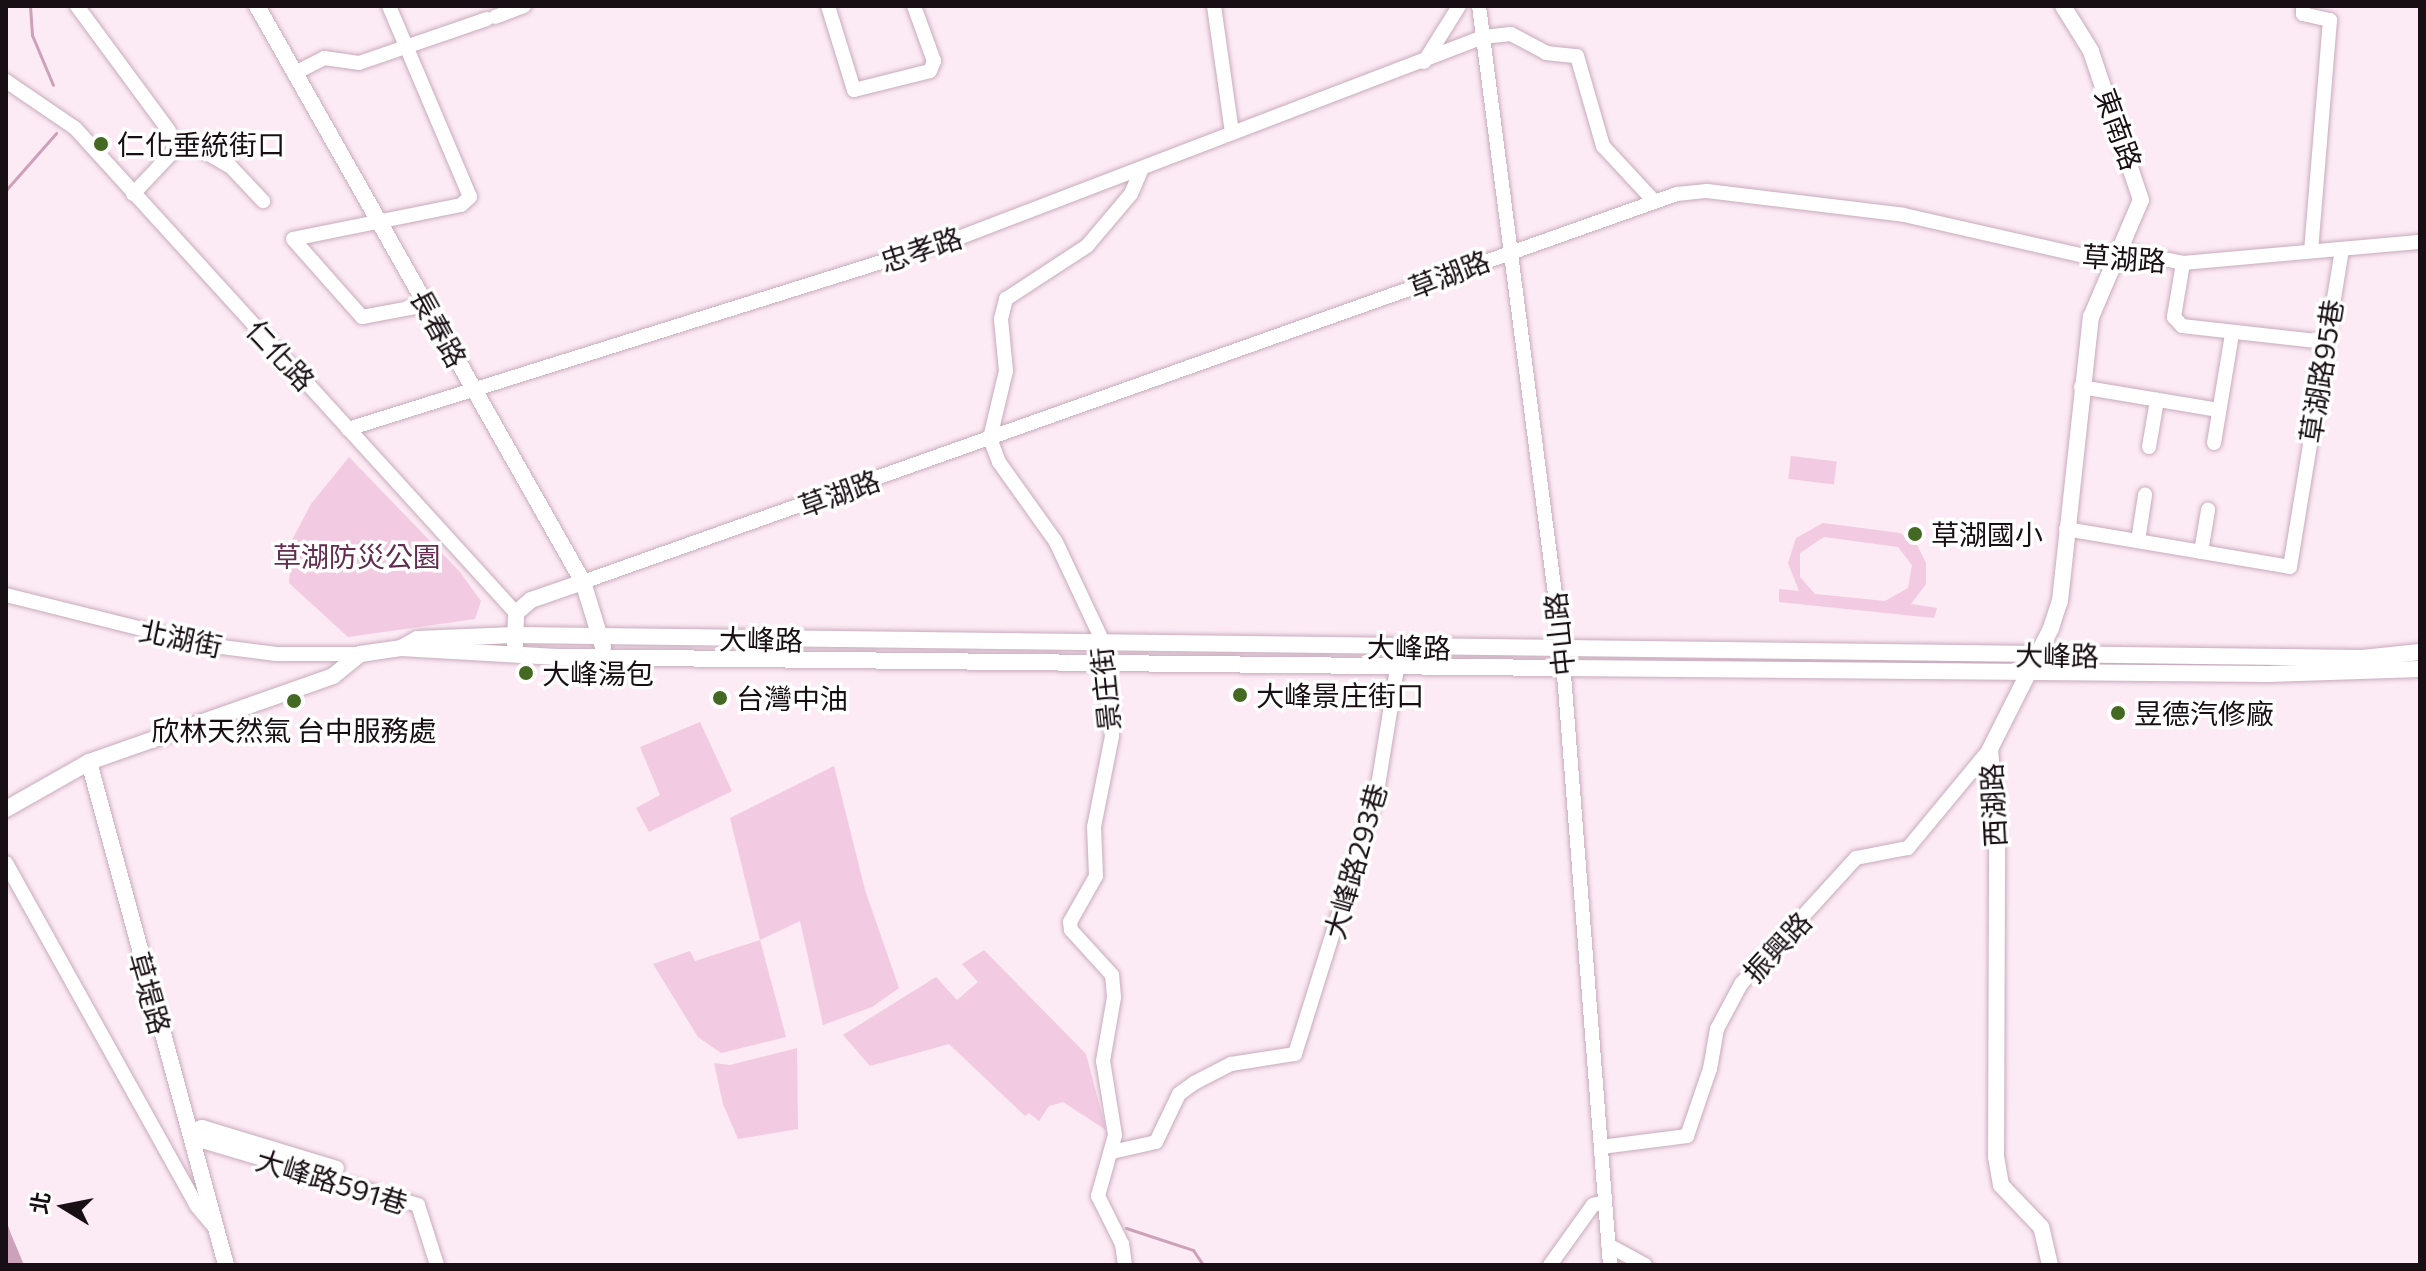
<!DOCTYPE html>
<html>
<head>
<meta charset="utf-8">
<style>
  body { margin:0 }
  #map { position:relative; width:2426px; height:1271px; overflow:hidden; background:#fceaf4; font-family:Commissioner,"Noto Sans TC",sans-serif }
  div>[style] { position:absolute }
  .green>* { inset:0; background:#f2cae1; transform-origin:0 0 }
  .water>* { inset:0; background:#cca1b9 }
  .stream>* { height:3px; margin:-1.5px; padding:0 1.5px; transform-origin:1.5px; border-radius:1.5px; background:#cca1b9 }
  .roads { filter:drop-shadow(0 0 2px #c8abbc) drop-shadow(0 0 2px #c8abbc) }
  .minor>* { height:14px; margin:-7px; padding:0 7px; transform-origin:7px; border-radius:7px; background:#fff }
  .tertiary>* { height:16px; margin:-8px; padding:0 8px; transform-origin:8px; border-radius:8px; background:#fff }
  .dots>* { width:22px; height:22px; translate:-50% -50%; box-sizing:border-box; border:4px solid #fff; border-radius:50% }
  span { translate:-50% -50%; white-space:nowrap; text-align:center; line-height:1.15; -webkit-text-stroke:7px #fff; paint-order:stroke }
  .street-label { font-size:28px; color:#180f14 }
  .poi-label { font-size:28px; color:#180f14 }
  .left { translate:0 -50%; text-align:left }
  .park-label { font-size:28px; color:#622d4f }
  .frame { position:absolute; inset:0; border:8px solid #180f14; pointer-events:none }
  .north { position:absolute; left:24px; top:1167px; width:80px; height:80px; -webkit-text-stroke:6px #fff; paint-order:stroke; rotate:280deg; font-size:22px; font-weight:700; line-height:32px; text-align:center; color:#180f14 }
  .north::after { content:''; display:block; margin:auto; width:28px; height:36px; background:#180f14; clip-path:polygon(50% 0,100% 100%,50% 72%,0 100%) }
</style>
</head>
<body>
<div id="map">
  <div class="green">
    <div style="left:1791px;top:456px;width:46px;height:23px;rotate:7deg"></div>
    <div style="clip-path:polygon(349px 457px,460px 572px,481px 601px,475px 619px,348px 637px,289px 583px,292px 540px,311px 504px)"></div>
    <div style="clip-path:polygon(evenodd,1823px 523px,1900px 533px,1917px 545px,1926px 563px,1926px 584px,1911px 604px,1937px 608px,1934px 618px,1779px 602px,1779px 589px,1799px 591px,1788px 563px,1796px 538px,1823px 523px,1824px 537px,1898px 547px,1912px 565px,1908px 588px,1885px 601px,1815px 594px,1800px 577px,1800px 553px,1824px 537px)"></div>
    <div style="clip-path:polygon(700px 722px,732px 791px,649px 832px,636px 808px,660px 795px,640px 747px)"></div>
    <div style="clip-path:polygon(834px 766px,865px 890px,899px 988px,872px 1007px,823px 1025px,800px 921px,760px 940px,786px 1037px,721px 1053px,698px 1037px,653px 964px,690px 951px,695px 961px,760px 940px,730px 818px)"></div>
    <div style="clip-path:polygon(984px 950px,1086px 1054px,1106px 1130px,1063px 1102px,1049px 1106px,1039px 1121px,1029px 1113px,1025px 1116px,949px 1044px,870px 1066px,843px 1035px,936px 977px,957px 1000px,978px 982px,962px 964px)"></div>
    <div style="clip-path:polygon(797px 1048px,798px 1129px,738px 1139px,723px 1104px,714px 1063px,730px 1065px)"></div>
  </div>
  <div class="water">
    <div style="clip-path:polygon(6px 1220px,11px 1234px,24px 1265px,6px 1265px)"></div>
  </div>
  <div class="stream">
    <div style="left:30px;top:6px;width:29px;rotate:86deg"></div>
    <div style="left:32px;top:35px;width:54px;rotate:67.2deg"></div>
    <div style="left:6px;top:190px;width:76px;rotate:-48.7deg"></div>
    <div style="left:1126px;top:1228px;width:71px;rotate:18.2deg"></div>
    <div style="left:1193px;top:1250px;width:18px;rotate:56deg"></div>
  </div>
  <div class="roads">
    <div class="minor">
      <div style="left:77px;top:6px;width:155px;rotate:53.6deg"></div>
      <div style="left:389px;top:6px;width:207px;rotate:67deg"></div>
      <div style="left:470px;top:197px;width:12px;rotate:138deg"></div>
      <div style="left:461px;top:205px;width:171px;rotate:168.6deg"></div>
      <div style="left:293px;top:239px;width:104px;rotate:48.5deg"></div>
      <div style="left:362px;top:317px;width:66px;rotate:-10.5deg"></div>
      <div style="left:828px;top:6px;width:88px;rotate:72.8deg"></div>
      <div style="left:854px;top:90px;width:78px;rotate:-14deg"></div>
      <div style="left:930px;top:71px;width:11px;rotate:-68deg"></div>
      <div style="left:934px;top:61px;width:59px;rotate:-110deg"></div>
      <div style="left:1214px;top:6px;width:128px;rotate:81.9deg"></div>
      <div style="left:1479px;top:6px;width:648px;rotate:82.64deg"></div>
      <div style="left:1562px;top:649px;width:618px;rotate:85.54deg"></div>
      <div style="left:2303px;top:6px;width:8px;rotate:90deg"></div>
      <div style="left:2303px;top:14px;width:28px;rotate:13deg"></div>
      <div style="left:2330px;top:20px;width:231px;rotate:94.7deg"></div>
      <div style="left:495px;top:17px;width:31px;rotate:-21deg"></div>
      <div style="left:1424px;top:62px;width:66px;rotate:-58deg"></div>
      <div style="left:295px;top:73px;width:33px;rotate:-27deg"></div>
      <div style="left:324px;top:58px;width:35px;rotate:8deg"></div>
      <div style="left:359px;top:63px;width:135px;rotate:-19deg"></div>
      <div style="left:6px;top:81px;width:83px;rotate:34.3deg"></div>
      <div style="left:75px;top:128px;width:656px;rotate:47.72deg"></div>
      <div style="left:133px;top:194px;width:74px;rotate:-46.6deg"></div>
      <div style="left:184px;top:140px;width:54px;rotate:29.9deg"></div>
      <div style="left:231px;top:167px;width:47px;rotate:46.7deg"></div>
      <div style="left:2183px;top:263px;width:55px;rotate:99.5deg"></div>
      <div style="left:2174px;top:317px;width:12px;rotate:48deg"></div>
      <div style="left:2182px;top:326px;width:144px;rotate:6.4deg"></div>
      <div style="left:2081px;top:387px;width:140px;rotate:9.5deg"></div>
      <div style="left:348px;top:429px;width:642px;rotate:-17.39deg"></div>
      <div style="left:961px;top:237px;width:559px;rotate:-20.96deg"></div>
      <div style="left:1483px;top:37px;width:28px;rotate:-6deg"></div>
      <div style="left:1511px;top:34px;width:40px;rotate:28deg"></div>
      <div style="left:1546px;top:53px;width:31px;rotate:6deg"></div>
      <div style="left:1577px;top:56px;width:94px;rotate:73.9deg"></div>
      <div style="left:1603px;top:146px;width:74px;rotate:47.2deg"></div>
      <div style="left:2214px;top:443px;width:110px;rotate:-80.6deg"></div>
      <div style="left:2149px;top:447px;width:48px;rotate:-80.3deg"></div>
      <div style="left:2066px;top:529px;width:227px;rotate:9.6deg"></div>
      <div style="left:2290px;top:567px;width:322px;rotate:-80.7deg"></div>
      <div style="left:2138px;top:541px;width:47px;rotate:-81.3deg"></div>
      <div style="left:2201px;top:552px;width:43px;rotate:-80.5deg"></div>
      <div style="left:583px;top:582px;width:1161px;rotate:-19.53deg"></div>
      <div style="left:1677px;top:194px;width:30px;rotate:-6deg"></div>
      <div style="left:1707px;top:191px;width:198px;rotate:6.9deg"></div>
      <div style="left:1904px;top:215px;width:199px;rotate:12.8deg"></div>
      <div style="left:2098px;top:259px;width:36px;rotate:-9deg"></div>
      <div style="left:2134px;top:253px;width:50px;rotate:11.5deg"></div>
      <div style="left:2183px;top:263px;width:238px;rotate:-5.1deg"></div>
      <div style="left:6px;top:595px;width:206px;rotate:14deg"></div>
      <div style="left:206px;top:645px;width:71px;rotate:7.3deg"></div>
      <div style="left:276px;top:654px;width:84px"></div>
      <div style="left:6px;top:863px;width:391px;rotate:60.9deg"></div>
      <div style="left:196px;top:1205px;width:25px;rotate:50deg"></div>
      <div style="left:190px;top:1131px;width:16px;rotate:40deg"></div>
      <div style="left:202px;top:1141px;width:225px;rotate:16.5deg"></div>
      <div style="left:418px;top:1205px;width:63px;rotate:72.4deg"></div>
      <div style="left:190px;top:1131px;width:13px;rotate:-18deg"></div>
      <div style="left:202px;top:1127px;width:141px;rotate:16.9deg"></div>
      <div style="left:1601px;top:1147px;width:87px;rotate:-7.3deg"></div>
      <div style="left:1687px;top:1136px;width:71px;rotate:-71.1deg"></div>
      <div style="left:1710px;top:1069px;width:41px;rotate:-80.1deg"></div>
      <div style="left:1717px;top:1029px;width:51px;rotate:-61.9deg"></div>
      <div style="left:1741px;top:984px;width:171px;rotate:-47.6deg"></div>
      <div style="left:1856px;top:858px;width:53px;rotate:-10.9deg"></div>
      <div style="left:1908px;top:848px;width:129px;rotate:-50.4deg"></div>
      <div style="left:1112px;top:1152px;width:45px;rotate:-12.8deg"></div>
      <div style="left:1156px;top:1142px;width:53px;rotate:-64.4deg"></div>
      <div style="left:1179px;top:1094px;width:19px;rotate:-36deg"></div>
      <div style="left:1194px;top:1083px;width:42px;rotate:-27.2deg"></div>
      <div style="left:1231px;top:1064px;width:65px;rotate:-8.9deg"></div>
      <div style="left:1295px;top:1054px;width:275px;rotate:-72.6deg"></div>
      <div style="left:1377px;top:792px;width:131px;rotate:-80.8deg"></div>
      <div style="left:1608px;top:1245px;width:42px;rotate:28.4deg"></div>
      <div style="left:1125px;top:1265px;width:21px;rotate:-98deg"></div>
      <div style="left:1122px;top:1244px;width:54px;rotate:-116.6deg"></div>
      <div style="left:1098px;top:1196px;width:63px;rotate:-74.4deg"></div>
      <div style="left:1115px;top:1135px;width:75px;rotate:-99.2deg"></div>
      <div style="left:1103px;top:1061px;width:65px;rotate:-80.2deg"></div>
      <div style="left:1114px;top:997px;width:22px;rotate:-95deg"></div>
      <div style="left:1112px;top:975px;width:61px;rotate:-132.3deg"></div>
      <div style="left:1071px;top:930px;width:8px;rotate:-97deg"></div>
      <div style="left:1070px;top:922px;width:53px;rotate:-60.5deg"></div>
      <div style="left:1096px;top:876px;width:49px;rotate:-92.3deg"></div>
      <div style="left:1094px;top:827px;width:93px;rotate:-78.8deg"></div>
      <div style="left:1112px;top:736px;width:94px;rotate:-95.5deg"></div>
      <div style="left:1103px;top:642px;width:110px;rotate:-115.2deg"></div>
      <div style="left:1056px;top:542px;width:98px;rotate:-125.5deg"></div>
      <div style="left:999px;top:462px;width:26px;rotate:-111deg"></div>
      <div style="left:990px;top:438px;width:69px;rotate:-76.6deg"></div>
      <div style="left:1006px;top:371px;width:52px;rotate:-95.5deg"></div>
      <div style="left:1001px;top:319px;width:21px;rotate:-76deg"></div>
      <div style="left:1006px;top:299px;width:97px;rotate:-33.2deg"></div>
      <div style="left:1087px;top:246px;width:68px;rotate:-49.8deg"></div>
      <div style="left:1131px;top:194px;width:25px;rotate:-67deg"></div>
      <div style="left:1550px;top:1265px;width:74px;rotate:-54.4deg"></div>
      <div style="left:1593px;top:1205px;width:12px;rotate:-14deg"></div>
    </div>
    <div class="tertiary">
      <div style="left:257px;top:6px;width:662px;rotate:60.49deg"></div>
      <div style="left:583px;top:582px;width:68px;rotate:72.9deg"></div>
      <div style="left:515px;top:645px;width:32px;rotate:-88deg"></div>
      <div style="left:516px;top:613px;width:20px;rotate:-41deg"></div>
      <div style="left:531px;top:600px;width:55px;rotate:-19.1deg"></div>
      <div style="left:401px;top:648px;width:156px;rotate:3.3deg"></div>
      <div style="left:557px;top:657px;width:1006px;rotate:0.63deg"></div>
      <div style="left:1563px;top:668px;width:706px;rotate:0.49deg"></div>
      <div style="left:2269px;top:674px;width:151px;rotate:-1.9deg"></div>
      <div style="left:89px;top:762px;width:521px;rotate:74.76deg"></div>
      <div style="left:6px;top:809px;width:95px;rotate:-29.5deg"></div>
      <div style="left:89px;top:762px;width:259px;rotate:-19.4deg"></div>
      <div style="left:333px;top:676px;width:35px;rotate:-39deg"></div>
      <div style="left:360px;top:654px;width:41px;rotate:-8.3deg"></div>
      <div style="left:401px;top:648px;width:18px;rotate:-29deg"></div>
      <div style="left:417px;top:639px;width:98px;rotate:-2.3deg"></div>
      <div style="left:515px;top:635px;width:1847px;rotate:0.71deg"></div>
      <div style="left:2362px;top:658px;width:58px;rotate:-5.9deg"></div>
      <div style="left:2050px;top:1265px;width:39px;rotate:-103deg"></div>
      <div style="left:2041px;top:1227px;width:58px;rotate:-133.6deg"></div>
      <div style="left:2001px;top:1185px;width:28px;rotate:-100deg"></div>
      <div style="left:1996px;top:1157px;width:318px;rotate:-89.8deg"></div>
      <div style="left:1997px;top:839px;width:90px;rotate:-94.4deg"></div>
      <div style="left:1990px;top:749px;width:136px;rotate:-63.2deg"></div>
      <div style="left:2051px;top:628px;width:28px;rotate:-72deg"></div>
      <div style="left:2060px;top:601px;width:286px;rotate:-83.8deg"></div>
      <div style="left:2091px;top:317px;width:127px;rotate:-66.9deg"></div>
      <div style="left:2141px;top:200px;width:157px;rotate:-108.6deg"></div>
      <div style="left:2091px;top:51px;width:53px;rotate:-121.9deg"></div>
    </div>
  </div>
  <div class="dots">
    <div style="left:101px;top:144px;background:#436923"></div>
    <div style="left:1915px;top:534px;background:#436923"></div>
    <div style="left:526px;top:673px;background:#436923"></div>
    <div style="left:1240px;top:695px;background:#436923"></div>
    <div style="left:720px;top:698px;background:#436923"></div>
    <div style="left:294px;top:701px;background:#436923"></div>
    <div style="left:2118px;top:713px;background:#436923"></div>
  </div>
  <div class="street-label">
    <span style="left:2119px;top:129px;rotate:70deg">東南路</span>
    <span style="left:921px;top:249px;rotate:-18deg">忠孝路</span>
    <span style="left:2124px;top:258px;rotate:4deg">草湖路</span>
    <span style="left:1449px;top:274px;rotate:-21deg">草湖路</span>
    <span style="left:439px;top:328px;rotate:61deg">長春路</span>
    <span style="left:281px;top:355px;rotate:47deg">仁化路</span>
    <span style="left:2321px;top:371px;rotate:-81deg">草湖路95巷</span>
    <span style="left:839px;top:493px;rotate:-20deg">草湖路</span>
    <span style="left:1559px;top:634px;rotate:-96deg">中山路</span>
    <span style="left:181px;top:638px;rotate:12deg">北湖街</span>
    <span style="left:761px;top:639px;rotate:1deg">大峰路</span>
    <span style="left:1409px;top:647px;rotate:1deg">大峰路</span>
    <span style="left:2057px;top:655px;rotate:1deg">大峰路</span>
    <span style="left:1105px;top:689px;rotate:-96deg">景庄街</span>
    <span style="left:1993px;top:805px;rotate:-93deg">西湖路</span>
    <span style="left:1355px;top:861px;rotate:-74deg">大峰路293巷</span>
    <span style="left:1777px;top:947px;rotate:-47deg">振興路</span>
    <span style="left:150px;top:993px;rotate:74deg">草堤路</span>
    <span style="left:332px;top:1181px;rotate:17deg">大峰路591巷</span>
  </div>
  <div class="poi-label">
    <span class="left" style="left:117px;top:144px">仁化垂統街口</span>
    <span class="left" style="left:1931px;top:534px">草湖國小</span>
    <span class="left" style="left:542px;top:673px">大峰湯包</span>
    <span class="left" style="left:1256px;top:695px">大峰景庄街口</span>
    <span class="left" style="left:736px;top:698px">台灣中油</span>
    <span class="left" style="left:2134px;top:713px">昱德汽修廠</span>
    <span style="left:294px;top:730px">欣林天然氣 台中服務處</span>
  </div>
  <div class="park-label">
    <span style="left:357px;top:556px">草湖防災公園</span>
  </div>
  <div class="frame"></div>
  <div class="north">北</div>
</div>
</body>
</html>
